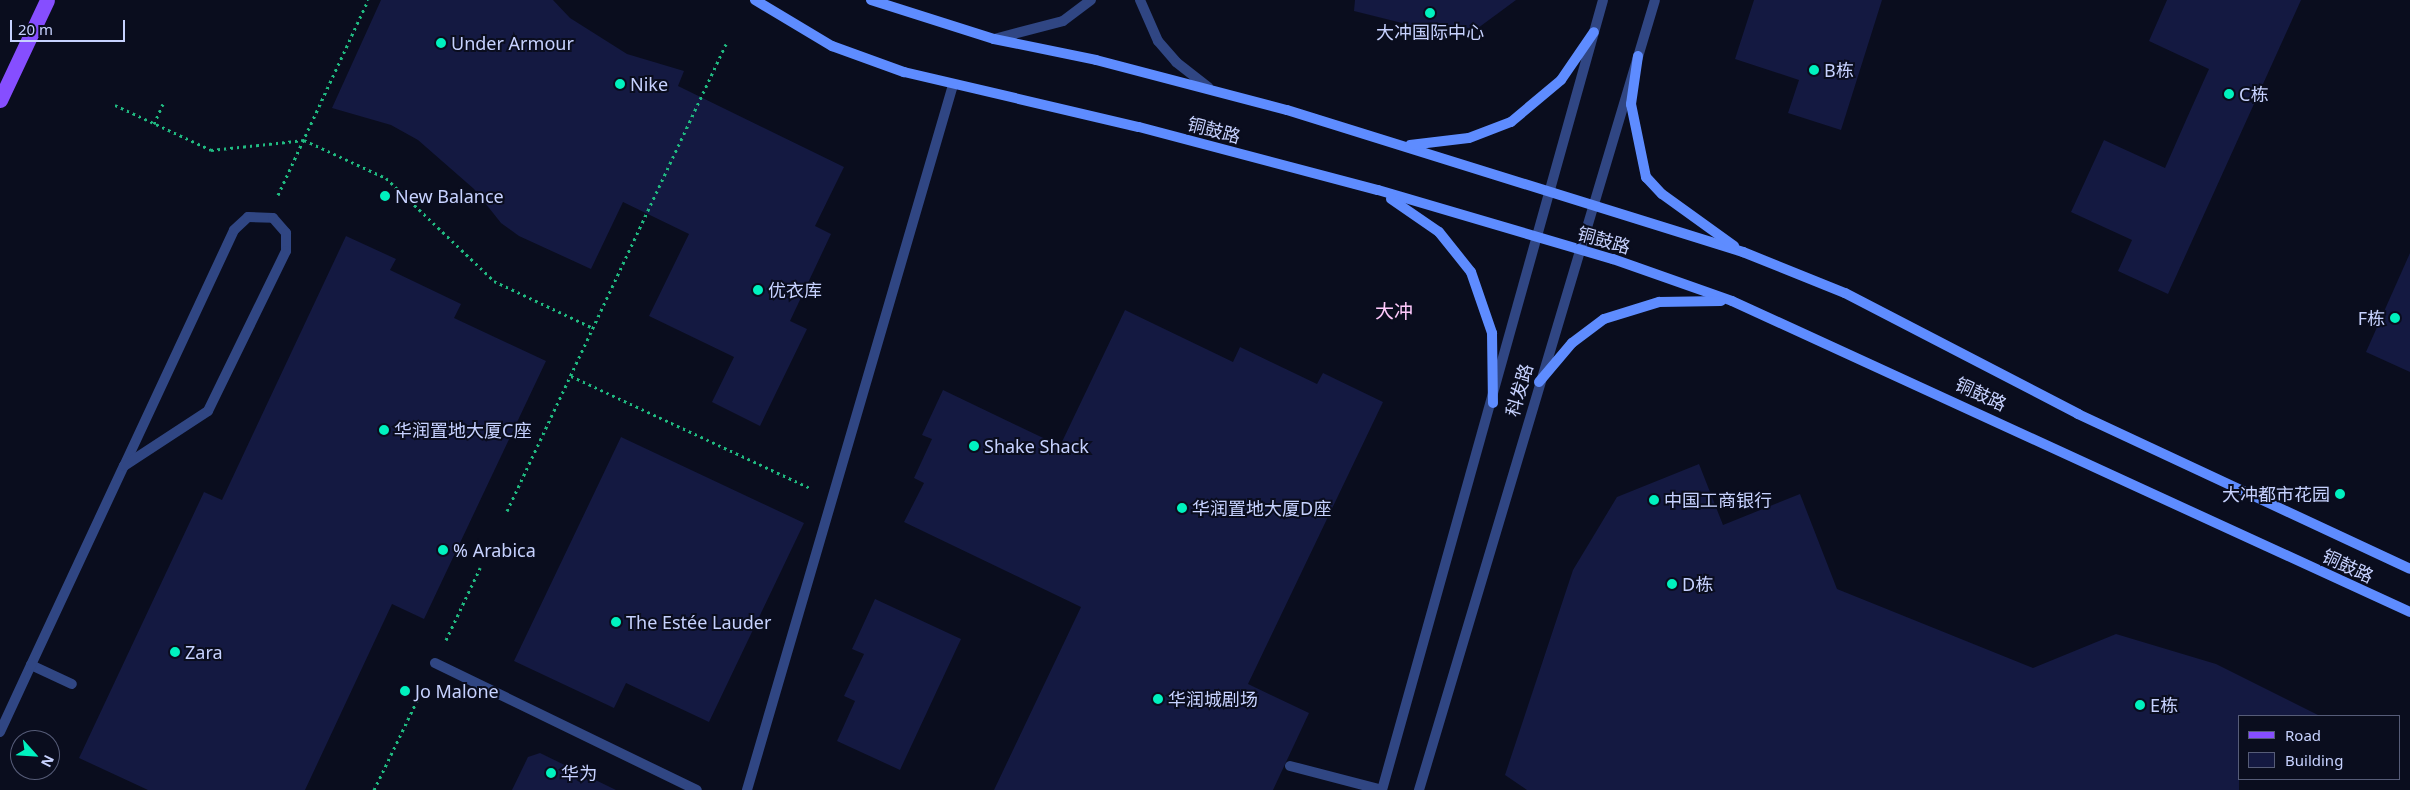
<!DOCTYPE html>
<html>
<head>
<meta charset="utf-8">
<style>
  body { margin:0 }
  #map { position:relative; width:2410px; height:790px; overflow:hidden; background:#0a0d1e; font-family:"Noto Sans","Noto Sans SC",sans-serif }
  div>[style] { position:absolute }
  .building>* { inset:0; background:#141941 }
  .path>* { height:3px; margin-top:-1.5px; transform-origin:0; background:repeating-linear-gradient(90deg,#20ba81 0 2.5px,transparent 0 6.5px) }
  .service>* { height:10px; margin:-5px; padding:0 5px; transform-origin:5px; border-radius:5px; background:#304683 }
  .pedestrian>* { height:10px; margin:-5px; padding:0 5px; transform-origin:5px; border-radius:5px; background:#304683 }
  .tertiary>* { height:10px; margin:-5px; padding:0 5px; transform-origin:5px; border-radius:5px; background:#304683 }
  .secondary>* { height:10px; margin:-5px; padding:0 5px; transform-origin:5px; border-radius:5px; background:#5e8cff }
  .primary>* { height:15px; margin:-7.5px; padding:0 7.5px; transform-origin:7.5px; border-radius:7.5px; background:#864eff }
  .dots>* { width:14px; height:14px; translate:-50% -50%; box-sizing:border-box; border:2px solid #0a0d1e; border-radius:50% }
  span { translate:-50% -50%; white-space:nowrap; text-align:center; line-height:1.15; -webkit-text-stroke:4px #0a0d1e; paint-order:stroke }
  .poi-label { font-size:18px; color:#c7d2ff }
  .left { translate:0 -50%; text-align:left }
  .right { translate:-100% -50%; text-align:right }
  .street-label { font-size:18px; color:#c7d2ff }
  .neighbourhood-label { font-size:19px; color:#ffc9fc }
  .legend { position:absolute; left:2238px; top:715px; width:162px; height:65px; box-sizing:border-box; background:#0a0d1e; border:1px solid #565c78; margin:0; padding:6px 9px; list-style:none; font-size:15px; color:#c7d2ff }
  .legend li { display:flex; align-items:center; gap:10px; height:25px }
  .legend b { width:25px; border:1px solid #565c78 }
  .north { position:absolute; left:10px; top:730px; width:50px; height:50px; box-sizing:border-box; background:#0a0d1e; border:1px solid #565c78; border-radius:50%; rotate:116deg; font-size:14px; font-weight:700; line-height:20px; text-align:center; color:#c7d2ff }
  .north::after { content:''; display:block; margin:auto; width:18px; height:22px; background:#00f2bf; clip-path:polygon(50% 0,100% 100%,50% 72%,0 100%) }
  .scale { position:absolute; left:10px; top:20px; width:115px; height:22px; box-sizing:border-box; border:2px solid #c7d2ff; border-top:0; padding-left:6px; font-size:15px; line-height:18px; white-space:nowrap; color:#c7d2ff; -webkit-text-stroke:4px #0a0d1e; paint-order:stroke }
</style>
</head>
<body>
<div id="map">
  <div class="building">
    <div style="clip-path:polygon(381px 0,553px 0,570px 18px,627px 54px,684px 71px,678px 86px,844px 167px,815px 226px,831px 234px,790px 321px,807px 329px,760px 426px,712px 402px,734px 357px,649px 316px,689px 234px,623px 202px,591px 269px,519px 236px,501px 223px,474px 189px,418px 140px,391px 125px,332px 108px)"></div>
    <div style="clip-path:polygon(1355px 0,1516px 0,1474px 31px,1446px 34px,1354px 11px)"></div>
    <div style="clip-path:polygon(1754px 0,1882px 0,1841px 130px,1788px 113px,1799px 80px,1735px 59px)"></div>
    <div style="clip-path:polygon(2167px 0,2301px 0,2168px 294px,2118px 271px,2132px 240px,2071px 212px,2104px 140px,2165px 168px,2187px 118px,2209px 69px,2149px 41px)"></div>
    <div style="clip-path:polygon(346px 236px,396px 259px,390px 270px,461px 304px,454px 318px,546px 361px,424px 619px,392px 604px,305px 790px,148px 790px,79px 758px,204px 492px,222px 500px)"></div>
    <div style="clip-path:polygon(2410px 253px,2410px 372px,2366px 352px)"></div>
    <div style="clip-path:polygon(1125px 310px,1233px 362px,1240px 347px,1317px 384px,1323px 373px,1383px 402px,1248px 684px,1309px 713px,1273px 790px,994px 790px,1081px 607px,904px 522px,924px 483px,914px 478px,932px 439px,922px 435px,943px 390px,1060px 446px)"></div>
    <div style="clip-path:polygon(621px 437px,804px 523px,709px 722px,626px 683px,614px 708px,514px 661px)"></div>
    <div style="clip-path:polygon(1699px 464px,1723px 525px,1800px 494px,1837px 589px,2033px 668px,2116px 634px,2216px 664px,2320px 716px,2239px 716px,2239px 790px,1527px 790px,1505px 775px,1573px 570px,1617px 497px)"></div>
    <div style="clip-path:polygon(875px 599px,961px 639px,900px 770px,837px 741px,855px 701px,844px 696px,864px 654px,852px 649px)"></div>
    <div style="clip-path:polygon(540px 753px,616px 790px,512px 790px,528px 757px)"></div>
  </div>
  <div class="path">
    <div style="left:115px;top:105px;width:106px;rotate:25.1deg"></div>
    <div style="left:211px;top:150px;width:94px;rotate:-6.1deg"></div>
    <div style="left:304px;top:140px;width:90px;rotate:24.9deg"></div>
    <div style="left:386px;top:178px;width:149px;rotate:43.6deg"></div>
    <div style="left:494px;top:281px;width:110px;rotate:25.4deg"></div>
    <div style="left:154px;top:124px;width:22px;rotate:-66deg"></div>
    <div style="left:278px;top:195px;width:215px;rotate:-65.2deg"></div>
    <div style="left:571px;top:376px;width:264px;rotate:25.1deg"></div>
    <div style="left:507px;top:511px;width:516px;rotate:-64.88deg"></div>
    <div style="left:446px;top:640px;width:80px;rotate:-64.7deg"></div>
    <div style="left:374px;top:790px;width:115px;rotate:-64.3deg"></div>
  </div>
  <div class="service">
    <div style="left:31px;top:665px;width:45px;rotate:24.9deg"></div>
    <div style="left:0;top:732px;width:74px;rotate:-65.2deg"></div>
    <div style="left:31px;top:665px;width:220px;rotate:-65deg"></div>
    <div style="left:124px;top:466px;width:260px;rotate:-65deg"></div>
    <div style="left:234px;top:230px;width:19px;rotate:-43deg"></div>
    <div style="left:248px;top:217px;width:25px;rotate:2deg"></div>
    <div style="left:273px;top:218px;width:20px;rotate:49deg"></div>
    <div style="left:286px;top:233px;width:18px;rotate:90deg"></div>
    <div style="left:286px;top:251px;width:178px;rotate:116deg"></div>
    <div style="left:208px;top:411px;width:100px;rotate:146.8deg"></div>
    <div style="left:1290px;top:766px;width:95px;rotate:14.6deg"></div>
  </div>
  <div class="pedestrian">
    <div style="left:435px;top:663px;width:291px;rotate:25.9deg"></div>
    <div style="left:747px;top:790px;width:734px;rotate:-73.71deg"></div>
  </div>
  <div class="tertiary">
    <div style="left:1140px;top:0;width:45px;rotate:66.3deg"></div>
    <div style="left:1158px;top:41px;width:28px;rotate:49deg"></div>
    <div style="left:1176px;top:62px;width:41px;rotate:38deg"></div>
    <div style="left:994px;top:39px;width:71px;rotate:-14.6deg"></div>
    <div style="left:1063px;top:21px;width:35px;rotate:-37deg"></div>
    <div style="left:1382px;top:790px;width:820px;rotate:-74.37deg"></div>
    <div style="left:1419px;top:790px;width:824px;rotate:-73.37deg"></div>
  </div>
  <div class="secondary">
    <div style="left:755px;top:0;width:90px;rotate:30.9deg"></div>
    <div style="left:832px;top:46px;width:77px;rotate:19.9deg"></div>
    <div style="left:904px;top:72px;width:241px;rotate:13.2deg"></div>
    <div style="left:1139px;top:127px;width:247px;rotate:14.8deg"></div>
    <div style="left:1378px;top:190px;width:245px;rotate:16.4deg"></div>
    <div style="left:1613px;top:259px;width:126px;rotate:19.4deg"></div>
    <div style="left:1732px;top:301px;width:746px;rotate:24.64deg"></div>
    <div style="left:871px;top:0;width:129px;rotate:17.6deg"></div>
    <div style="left:994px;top:39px;width:104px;rotate:11.6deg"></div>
    <div style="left:1096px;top:60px;width:197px;rotate:14.7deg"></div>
    <div style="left:1287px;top:110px;width:478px;rotate:17.3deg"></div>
    <div style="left:1743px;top:252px;width:110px;rotate:21.9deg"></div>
    <div style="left:1845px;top:293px;width:263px;rotate:27.4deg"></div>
    <div style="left:2078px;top:414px;width:366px;rotate:25deg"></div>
    <div style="left:1638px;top:56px;width:49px;rotate:98.3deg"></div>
    <div style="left:1631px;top:104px;width:75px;rotate:78.4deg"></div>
    <div style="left:1646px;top:177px;width:23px;rotate:47deg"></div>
    <div style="left:1662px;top:194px;width:89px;rotate:35.8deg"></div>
    <div style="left:1410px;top:145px;width:59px;rotate:-6.8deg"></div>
    <div style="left:1469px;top:138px;width:45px;rotate:-20.9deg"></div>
    <div style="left:1511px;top:122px;width:65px;rotate:-40deg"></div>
    <div style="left:1561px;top:80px;width:58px;rotate:-55.5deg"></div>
    <div style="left:1391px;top:199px;width:58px;rotate:34.5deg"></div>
    <div style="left:1439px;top:232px;width:51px;rotate:51.3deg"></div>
    <div style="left:1471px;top:272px;width:65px;rotate:71deg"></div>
    <div style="left:1492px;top:333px;width:70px;rotate:89.2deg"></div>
    <div style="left:1539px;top:382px;width:51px;rotate:-49.8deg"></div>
    <div style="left:1572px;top:343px;width:40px;rotate:-37deg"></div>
    <div style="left:1604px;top:319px;width:58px;rotate:-17.2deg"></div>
    <div style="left:1659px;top:302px;width:62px;rotate:-0.9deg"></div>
  </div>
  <div class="primary">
    <div style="left:0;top:100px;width:110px;rotate:-64.8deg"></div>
  </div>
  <div class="dots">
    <div style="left:1430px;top:13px;background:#00f2bf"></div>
    <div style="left:441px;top:43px;background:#00f2bf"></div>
    <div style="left:1814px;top:70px;background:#00f2bf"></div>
    <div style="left:620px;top:84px;background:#00f2bf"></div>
    <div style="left:2229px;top:94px;background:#00f2bf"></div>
    <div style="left:385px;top:196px;background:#00f2bf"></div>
    <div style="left:758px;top:290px;background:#00f2bf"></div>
    <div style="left:2395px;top:318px;background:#00f2bf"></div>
    <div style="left:384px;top:430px;background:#00f2bf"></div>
    <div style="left:974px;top:446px;background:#00f2bf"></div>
    <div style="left:2340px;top:494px;background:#00f2bf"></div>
    <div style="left:1654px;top:500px;background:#00f2bf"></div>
    <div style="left:1182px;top:508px;background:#00f2bf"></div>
    <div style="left:443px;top:550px;background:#00f2bf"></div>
    <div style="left:1672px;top:584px;background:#00f2bf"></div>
    <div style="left:616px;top:622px;background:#00f2bf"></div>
    <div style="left:175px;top:652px;background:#00f2bf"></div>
    <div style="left:405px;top:691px;background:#00f2bf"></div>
    <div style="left:1158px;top:699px;background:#00f2bf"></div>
    <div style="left:2140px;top:705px;background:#00f2bf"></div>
    <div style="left:551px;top:773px;background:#00f2bf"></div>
  </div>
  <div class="poi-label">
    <span style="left:1430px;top:32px">大冲国际中心</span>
    <span class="left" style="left:451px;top:43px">Under Armour</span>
    <span class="left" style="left:1824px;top:70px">B栋</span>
    <span class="left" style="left:630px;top:84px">Nike</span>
    <span class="left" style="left:2239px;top:94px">C栋</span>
    <span class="left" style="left:395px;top:196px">New Balance</span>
    <span class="left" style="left:768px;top:290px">优衣库</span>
    <span class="right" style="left:2385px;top:318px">F栋</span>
    <span class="left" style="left:394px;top:430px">华润置地大厦C座</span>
    <span class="left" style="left:984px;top:446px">Shake Shack</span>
    <span class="right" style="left:2330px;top:494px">大冲都市花园</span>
    <span class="left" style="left:1664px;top:500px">中国工商银行</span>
    <span class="left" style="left:1192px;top:508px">华润置地大厦D座</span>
    <span class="left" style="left:453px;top:550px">% Arabica</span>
    <span class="left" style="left:1682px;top:584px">D栋</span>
    <span class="left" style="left:626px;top:622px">The Estée Lauder</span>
    <span class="left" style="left:185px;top:652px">Zara</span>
    <span class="left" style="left:415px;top:691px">Jo Malone</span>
    <span class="left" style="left:1168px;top:699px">华润城剧场</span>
    <span class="left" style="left:2150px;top:705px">E栋</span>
    <span class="left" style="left:561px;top:773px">华为</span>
  </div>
  <div class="street-label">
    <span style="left:1214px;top:130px;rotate:15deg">铜鼓路</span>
    <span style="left:1604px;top:240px;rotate:16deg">铜鼓路</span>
    <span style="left:1519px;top:390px;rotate:-74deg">科发路</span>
    <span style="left:1981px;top:394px;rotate:25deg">铜鼓路</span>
    <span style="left:2348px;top:566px;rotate:25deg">铜鼓路</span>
  </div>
  <div class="neighbourhood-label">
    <span style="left:1394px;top:312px">大冲</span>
  </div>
  <ul class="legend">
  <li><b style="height:6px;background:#864eff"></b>Road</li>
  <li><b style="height:14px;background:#141941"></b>Building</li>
  </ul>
  <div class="north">N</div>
  <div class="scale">20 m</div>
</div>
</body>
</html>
